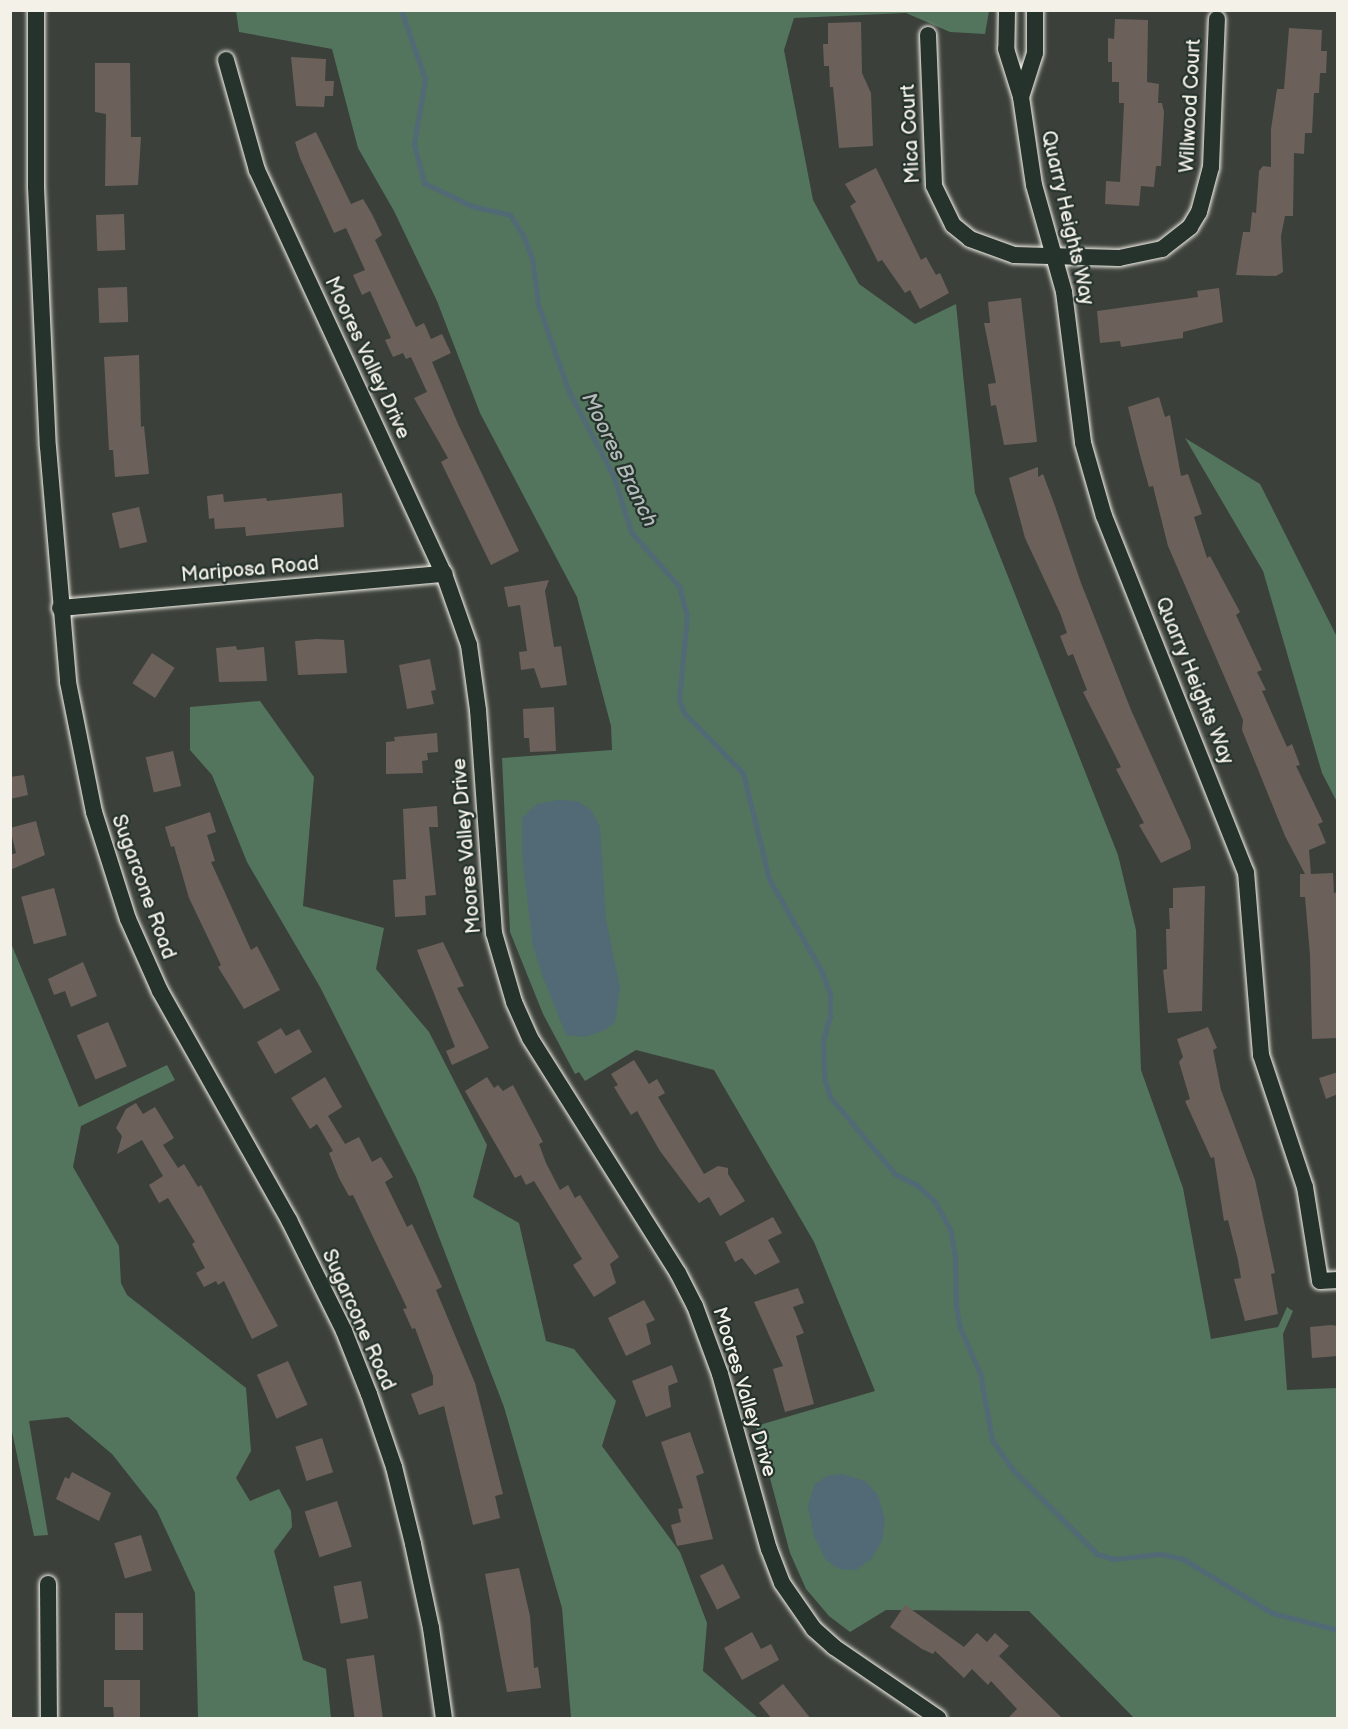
<!DOCTYPE html>
<html>
<head>
<meta charset="utf-8">
<style>
  body { margin:0 }
  #map { position:relative; width:1348px; height:1729px; overflow:hidden; background:#3b403a; font-family:"Balsamiq Sans",sans-serif }
  div>[style] { position:absolute }
  .green>* { inset:0; background:#53745d }
  .water>* { inset:0; background:#516a76 }
  .stream>* { height:5px; margin:-2.5px; padding:0 2.5px; transform-origin:2.5px; border-radius:2.5px; background:#516a76 }
  .building>* { inset:0; background:#6c605a; transform-origin:0 0 }
  .roads { filter:drop-shadow(0 0 2px #f4f1e8) drop-shadow(0 0 2px #f4f1e8) }
  .street>* { height:16px; margin:-8px; padding:0 8px; transform-origin:8px; border-radius:8px; background:#26332d }
  span { translate:-50% -50%; white-space:nowrap; text-align:center; line-height:1.15; -webkit-text-stroke:4.5px #26332d; paint-order:stroke }
  .street-label { font-size:20px; color:#f4f1e8 }
  .water-label { font-size:21px; color:#b3bbba; font-style:italic }
  .frame { position:absolute; inset:0; border:12px solid #f4f1e8; pointer-events:none }
</style>
</head>
<body>
<div id="map">
  <div class="green">
    <div style="clip-path:polygon(236px 11px,989px 11px,985px 34px,950px 32px,906px 13px,794px 18px,784px 50px,813px 200px,859px 284px,915px 324px,956px 304px,975px 493px,1118px 855px,1136px 930px,1141px 1070px,1183px 1188px,1211px 1339px,1278px 1327px,1287px 1307px,1293px 1311px,1283px 1334px,1287px 1390px,1337px 1388px,1337px 1718px,1134px 1718px,1029px 1611px,886px 1610px,850px 1632px,829px 1616px,806px 1589px,790px 1553px,756px 1426px,875px 1391px,814px 1242px,714px 1070px,636px 1050px,585px 1081px,579px 1072px,575px 1074px,543px 1014px,510px 932px,502px 758px,612px 750px,611px 726px,577px 597px,480px 413px,437px 301px,394px 211px,358px 148px,332px 49px,239px 32px)"></div>
    <div style="clip-path:polygon(1185px 438px,1260px 484px,1337px 637px,1337px 802px,1322px 773px,1263px 571px)"></div>
    <div style="clip-path:polygon(260px 701px,314px 777px,303px 906px,384px 928px,376px 969px,429px 1032px,487px 1145px,473px 1197px,519px 1223px,546px 1341px,574px 1349px,616px 1401px,602px 1446px,680px 1552px,707px 1623px,703px 1671px,758px 1718px,571px 1718px,562px 1608px,504px 1407px,416px 1177px,320px 987px,247px 862px,212px 775px,190px 750px,190px 707px)"></div>
    <div style="clip-path:polygon(10px 941px,79px 1107px,167px 1065px,175px 1080px,81px 1126px,73px 1167px,119px 1246px,121px 1283px,127px 1295px,246px 1388px,251px 1451px,236px 1478px,250px 1501px,279px 1489px,291px 1511px,292px 1527px,274px 1551px,303px 1660px,326px 1669px,331px 1718px,198px 1718px,195px 1593px,157px 1511px,112px 1454px,68px 1417px,29px 1421px,48px 1535px,34px 1536px,10px 1422px)"></div>
  </div>
  <div class="water">
    <div style="clip-path:polygon(559px 800px,577px 801px,591px 810px,600px 827px,606px 919px,620px 988px,615px 1022px,605px 1030px,584px 1037px,566px 1035px,543px 977px,533px 946px,522px 856px,522px 818px,537px 804px)"></div>
    <div style="clip-path:polygon(842px 1474px,865px 1481px,878px 1495px,885px 1519px,882px 1541px,872px 1558px,856px 1570px,839px 1569px,826px 1560px,814px 1536px,808px 1506px,814px 1485px,827px 1476px)"></div>
  </div>
  <div class="stream">
    <div style="left:401px;top:10px;width:73px;rotate:70.8deg"></div>
    <div style="left:425px;top:79px;width:66px;rotate:99.6deg"></div>
    <div style="left:414px;top:144px;width:40px;rotate:75.6deg"></div>
    <div style="left:424px;top:183px;width:53px;rotate:25.6deg"></div>
    <div style="left:472px;top:206px;width:39px;rotate:13deg"></div>
    <div style="left:510px;top:215px;width:24px;rotate:57deg"></div>
    <div style="left:523px;top:235px;width:26px;rotate:69deg"></div>
    <div style="left:532px;top:259px;width:45px;rotate:82.4deg"></div>
    <div style="left:538px;top:304px;width:93px;rotate:70.6deg"></div>
    <div style="left:569px;top:392px;width:96px;rotate:62.1deg"></div>
    <div style="left:614px;top:477px;width:58px;rotate:72.8deg"></div>
    <div style="left:631px;top:532px;width:72px;rotate:48.4deg"></div>
    <div style="left:679px;top:586px;width:31px;rotate:75deg"></div>
    <div style="left:687px;top:616px;width:83px;rotate:95.5deg"></div>
    <div style="left:679px;top:699px;width:15px;rotate:70deg"></div>
    <div style="left:684px;top:713px;width:84px;rotate:45.5deg"></div>
    <div style="left:743px;top:773px;width:109px;rotate:76.2deg"></div>
    <div style="left:769px;top:879px;width:105px;rotate:60.3deg"></div>
    <div style="left:821px;top:970px;width:26px;rotate:69deg"></div>
    <div style="left:830px;top:994px;width:22px;rotate:90deg"></div>
    <div style="left:830px;top:1016px;width:26px;rotate:106deg"></div>
    <div style="left:823px;top:1041px;width:37px;rotate:88deg"></div>
    <div style="left:824px;top:1078px;width:20px;rotate:72deg"></div>
    <div style="left:830px;top:1097px;width:101px;rotate:49.8deg"></div>
    <div style="left:895px;top:1174px;width:25px;rotate:27deg"></div>
    <div style="left:917px;top:1185px;width:25px;rotate:43deg"></div>
    <div style="left:935px;top:1202px;width:31px;rotate:61deg"></div>
    <div style="left:950px;top:1229px;width:27px;rotate:80deg"></div>
    <div style="left:955px;top:1256px;width:50px;rotate:88.9deg"></div>
    <div style="left:956px;top:1306px;width:22px;rotate:80deg"></div>
    <div style="left:960px;top:1328px;width:49px;rotate:66deg"></div>
    <div style="left:980px;top:1373px;width:68px;rotate:79.8deg"></div>
    <div style="left:992px;top:1440px;width:35px;rotate:55deg"></div>
    <div style="left:1012px;top:1469px;width:120px;rotate:45deg"></div>
    <div style="left:1097px;top:1554px;width:17px;rotate:17deg"></div>
    <div style="left:1113px;top:1559px;width:47px;rotate:-6.1deg"></div>
    <div style="left:1160px;top:1554px;width:24px;rotate:12deg"></div>
    <div style="left:1183px;top:1559px;width:104px;rotate:31.2deg"></div>
    <div style="left:1272px;top:1613px;width:68px;rotate:14.4deg"></div>
  </div>
  <div class="building">
    <div style="clip-path:polygon(1115px 19px,1148px 20px,1147px 82px,1159px 84px,1158px 103px,1162px 103px,1164px 112px,1161px 166px,1156px 166px,1154px 187px,1141px 186px,1139px 206px,1105px 204px,1106px 181px,1120px 182px,1122px 148px,1124px 103px,1119px 103px,1119px 82px,1112px 82px,1112px 62px,1108px 62px,1108px 38px,1114px 39px)"></div>
    <div style="clip-path:polygon(861px 22px,862px 73px,871px 93px,873px 146px,839px 148px,833px 87px,830px 87px,829px 66px,824px 66px,823px 44px,828px 44px,828px 23px)"></div>
    <div style="clip-path:polygon(1289px 28px,1322px 30px,1321px 51px,1327px 51px,1326px 73px,1320px 73px,1319px 93px,1314px 93px,1312px 133px,1305px 133px,1304px 154px,1294px 153px,1293px 216px,1285px 216px,1281px 236px,1283px 272px,1276px 276px,1236px 275px,1243px 232px,1250px 232px,1252px 212px,1256px 213px,1259px 171px,1263px 166px,1271px 167px,1271px 129px,1277px 89px,1284px 89px)"></div>
    <div style="clip-path:polygon(291px 57px,326px 59px,325px 81px,334px 81px,333px 96px,325px 96px,324px 107px,296px 106px)"></div>
    <div style="clip-path:polygon(95px 63px,130px 63px,131px 137px,141px 137px,138px 185px,105px 186px,106px 114px,95px 112px)"></div>
    <div style="clip-path:polygon(316px 132px,351px 204px,363px 199px,372px 214px,382px 235px,375px 240px,416px 327px,424px 323px,431px 339px,442px 334px,451px 353px,432px 362px,458px 424px,519px 551px,491px 565px,441px 462px,448px 458px,414px 398px,427px 392px,411px 357px,406px 359px,403px 353px,393px 357px,385px 340px,391px 338px,370px 291px,362px 295px,353px 275px,365px 270px,346px 228px,334px 233px,300px 158px,295px 142px)"></div>
    <div style="clip-path:polygon(876px 168px,921px 260px,926px 257px,936px 275px,940px 273px,949px 293px,920px 309px,910px 290px,905px 293px,882px 260px,878px 262px,850px 206px,856px 202px,845px 184px)"></div>
    <div style="left:124px;top:214px;width:36px;height:28px;rotate:88deg"></div>
    <div style="left:127px;top:287px;width:35px;height:29px;rotate:88deg"></div>
    <div style="clip-path:polygon(1219px 288px,1223px 322px,1183px 332px,1183px 338px,1121px 347px,1120px 341px,1100px 343px,1097px 311px,1177px 300px,1198px 297px,1197px 291px)"></div>
    <div style="clip-path:polygon(1021px 298px,1037px 442px,1004px 445px,996px 405px,991px 406px,988px 384px,996px 383px,984px 323px,990px 323px,988px 302px)"></div>
    <div style="clip-path:polygon(139px 355px,141px 427px,144px 426px,149px 474px,115px 477px,113px 450px,109px 450px,104px 357px)"></div>
    <div style="clip-path:polygon(1159px 397px,1165px 417px,1170px 415px,1181px 476px,1188px 474px,1202px 514px,1194px 517px,1207px 558px,1210px 556px,1240px 612px,1236px 615px,1262px 670px,1257px 672px,1266px 690px,1262px 691px,1287px 747px,1292px 744px,1300px 765px,1296px 766px,1323px 822px,1318px 824px,1326px 843px,1309px 850px,1311px 874px,1333px 873px,1334px 893px,1338px 892px,1338px 1038px,1312px 1039px,1310px 955px,1305px 897px,1300px 897px,1300px 874px,1305px 874px,1285px 836px,1242px 730px,1243px 720px,1168px 546px,1153px 486px,1149px 487px,1140px 455px,1128px 407px)"></div>
    <div style="clip-path:polygon(1038px 467px,1038px 477px,1043px 474px,1055px 506px,1081px 583px,1131px 710px,1190px 841px,1191px 849px,1161px 863px,1139px 825px,1144px 823px,1116px 769px,1121px 767px,1083px 692px,1087px 690px,1073px 654px,1068px 656px,1060px 636px,1067px 633px,1060px 613px,1025px 538px,1009px 478px)"></div>
    <div style="clip-path:polygon(342px 493px,344px 527px,246px 536px,245px 527px,215px 529px,214px 518px,209px 519px,207px 496px,223px 494px,224px 502px,266px 498px,267px 501px)"></div>
    <div style="left:139px;top:507px;width:36px;height:28px;rotate:77deg"></div>
    <div style="clip-path:polygon(549px 580px,545px 591px,554px 647px,561px 646px,567px 685px,541px 688px,534px 668px,521px 670px,519px 652px,527px 651px,520px 605px,508px 607px,504px 587px)"></div>
    <div style="clip-path:polygon(316px 639px,344px 640px,347px 673px,298px 675px,295px 641px)"></div>
    <div style="clip-path:polygon(236px 646px,237px 650px,264px 647px,267px 681px,219px 682px,216px 648px)"></div>
    <div style="left:152px;top:653px;width:27px;height:36px;rotate:33deg"></div>
    <div style="clip-path:polygon(430px 659px,436px 690px,431px 691px,434px 704px,407px 709px,399px 665px)"></div>
    <div style="clip-path:polygon(554px 707px,556px 751px,530px 752px,529px 738px,524px 738px,523px 709px)"></div>
    <div style="clip-path:polygon(437px 733px,438px 752px,427px 753px,428px 760px,422px 761px,423px 773px,386px 774px,386px 742px,395px 741px,394px 737px)"></div>
    <div style="left:173px;top:751px;width:36px;height:28px;rotate:77deg"></div>
    <div style="clip-path:polygon(24px 775px,28px 795px,10px 799px,10px 777px)"></div>
    <div style="clip-path:polygon(437px 806px,438px 827px,429px 827px,436px 895px,425px 896px,426px 915px,395px 917px,393px 880px,406px 879px,403px 809px)"></div>
    <div style="clip-path:polygon(210px 812px,216px 832px,207px 835px,215px 861px,211px 862px,251px 950px,257px 946px,280px 990px,244px 1009px,218px 967px,221px 965px,189px 898px,174px 846px,171px 847px,165px 827px)"></div>
    <div style="clip-path:polygon(36px 821px,45px 855px,10px 870px,10px 855px,16px 853px,10px 828px)"></div>
    <div style="clip-path:polygon(1205px 886px,1202px 1011px,1168px 1013px,1163px 970px,1167px 969px,1166px 929px,1170px 929px,1169px 908px,1173px 908px,1173px 888px)"></div>
    <div style="left:54px;top:888px;width:49px;height:34px;rotate:75deg"></div>
    <div style="clip-path:polygon(443px 942px,464px 986px,457px 988px,489px 1048px,452px 1065px,446px 1051px,455px 1047px,417px 950px)"></div>
    <div style="clip-path:polygon(83px 962px,97px 996px,71px 1007px,65px 991px,54px 995px,48px 979px)"></div>
    <div style="left:108px;top:1022px;width:48px;height:34px;rotate:67deg"></div>
    <div style="clip-path:polygon(1208px 1027px,1217px 1048px,1213px 1050px,1221px 1090px,1255px 1180px,1275px 1273px,1271px 1274px,1278px 1314px,1245px 1321px,1234px 1279px,1241px 1278px,1238px 1260px,1228px 1220px,1224px 1221px,1214px 1157px,1211px 1158px,1185px 1101px,1190px 1099px,1179px 1062px,1183px 1057px,1177px 1039px)"></div>
    <div style="clip-path:polygon(281px 1028px,286px 1036px,299px 1029px,312px 1052px,275px 1074px,257px 1042px)"></div>
    <div style="clip-path:polygon(634px 1060px,649px 1084px,657px 1079px,665px 1093px,658px 1097px,704px 1174px,718px 1166px,728px 1168px,728px 1174px,745px 1201px,720px 1216px,709px 1197px,699px 1203px,660px 1151px,637px 1111px,631px 1115px,614px 1087px,618px 1085px,611px 1074px)"></div>
    <div style="clip-path:polygon(1338px 1072px,1338px 1094px,1326px 1099px,1319px 1078px)"></div>
    <div style="clip-path:polygon(325px 1077px,342px 1107px,328px 1116px,345px 1144px,359px 1137px,372px 1162px,381px 1157px,393px 1177px,385px 1182px,407px 1227px,412px 1224px,442px 1287px,436px 1290px,475px 1383px,503px 1494px,495px 1496px,500px 1518px,473px 1525px,444px 1406px,419px 1415px,411px 1394px,433px 1385px,433px 1376px,415px 1328px,412px 1329px,403px 1309px,407px 1308px,353px 1195px,349px 1196px,339px 1178px,329px 1153px,333px 1151px,317px 1124px,310px 1129px,291px 1098px)"></div>
    <div style="clip-path:polygon(487px 1077px,494px 1088px,498px 1085px,503px 1091px,513px 1085px,543px 1142px,539px 1144px,546px 1163px,560px 1190px,568px 1185px,575px 1198px,580px 1195px,619px 1257px,610px 1264px,616px 1283px,594px 1297px,573px 1265px,582px 1259px,534px 1181px,526px 1185px,521px 1175px,515px 1178px,465px 1091px)"></div>
    <div style="clip-path:polygon(136px 1103px,143px 1114px,155px 1107px,174px 1138px,163px 1145px,178px 1168px,184px 1164px,198px 1187px,201px 1185px,278px 1326px,252px 1339px,224px 1281px,218px 1285px,216px 1281px,204px 1287px,196px 1273px,205px 1268px,192px 1244px,195px 1242px,168px 1198px,159px 1203px,149px 1185px,163px 1176px,142px 1140px,117px 1154px,122px 1136px,116px 1128px,126px 1109px)"></div>
    <div style="clip-path:polygon(773px 1217px,782px 1233px,768px 1240px,780px 1262px,755px 1275px,742px 1258px,735px 1262px,725px 1242px)"></div>
    <div style="clip-path:polygon(798px 1288px,804px 1303px,793px 1307px,804px 1333px,796px 1336px,814px 1404px,785px 1412px,773px 1369px,783px 1366px,754px 1302px)"></div>
    <div style="clip-path:polygon(644px 1300px,655px 1320px,646px 1324px,651px 1344px,626px 1356px,608px 1318px)"></div>
    <div style="clip-path:polygon(1331px 1325px,1338px 1326px,1338px 1356px,1312px 1358px,1310px 1327px)"></div>
    <div style="left:288px;top:1361px;width:48px;height:34px;rotate:66deg"></div>
    <div style="clip-path:polygon(672px 1365px,678px 1382px,668px 1386px,671px 1407px,646px 1417px,632px 1381px)"></div>
    <div style="clip-path:polygon(690px 1432px,704px 1473px,696px 1476px,713px 1539px,677px 1546px,671px 1525px,681px 1522px,678px 1509px,683px 1508px,661px 1442px)"></div>
    <div style="left:322px;top:1438px;width:36px;height:28px;rotate:72deg"></div>
    <div style="clip-path:polygon(72px 1472px,111px 1493px,99px 1521px,56px 1499px,65px 1477px,69px 1479px)"></div>
    <div style="left:337px;top:1501px;width:48px;height:34px;rotate:72deg"></div>
    <div style="left:141px;top:1535px;width:37px;height:28px;rotate:73deg"></div>
    <div style="left:723px;top:1564px;width:38px;height:26px;rotate:63deg"></div>
    <div style="clip-path:polygon(519px 1568px,530px 1616px,534px 1668px,538px 1667px,541px 1688px,507px 1692px,485px 1574px)"></div>
    <div style="left:361px;top:1581px;width:38px;height:28px;rotate:79deg"></div>
    <div style="clip-path:polygon(905px 1605px,964px 1647px,977px 1633px,987px 1642px,995px 1633px,1009px 1646px,999px 1656px,1063px 1719px,1007px 1719px,1017px 1709px,991px 1681px,988px 1685px,972px 1669px,964px 1678px,935px 1651px,933px 1654px,922px 1649px,890px 1627px)"></div>
    <div style="left:115px;top:1613px;width:28px;height:37px"></div>
    <div style="clip-path:polygon(752px 1632px,761px 1649px,771px 1644px,779px 1660px,742px 1680px,724px 1648px)"></div>
    <div style="left:374px;top:1655px;width:65px;height:28px;rotate:82deg"></div>
    <div style="clip-path:polygon(104px 1680px,140px 1680px,140px 1719px,114px 1719px,113px 1707px,104px 1707px)"></div>
    <div style="clip-path:polygon(783px 1684px,811px 1719px,772px 1719px,759px 1703px)"></div>
  </div>
  <div class="roads">
    <div class="street">
      <div style="left:36px;top:10px;width:177px;rotate:90deg"></div>
      <div style="left:36px;top:187px;width:260px;rotate:87.4deg"></div>
      <div style="left:48px;top:447px;width:236px;rotate:85.1deg"></div>
      <div style="left:68px;top:682px;width:133px;rotate:78.7deg"></div>
      <div style="left:94px;top:812px;width:112px;rotate:72.4deg"></div>
      <div style="left:128px;top:919px;width:79px;rotate:66deg"></div>
      <div style="left:160px;top:991px;width:263px;rotate:60.6deg"></div>
      <div style="left:289px;top:1220px;width:124px;rotate:63.6deg"></div>
      <div style="left:344px;top:1331px;width:68px;rotate:68.4deg"></div>
      <div style="left:369px;top:1394px;width:77px;rotate:71.1deg"></div>
      <div style="left:394px;top:1467px;width:79px;rotate:76.1deg"></div>
      <div style="left:413px;top:1544px;width:86px;rotate:77.9deg"></div>
      <div style="left:431px;top:1628px;width:91px;rotate:81.8deg"></div>
      <div style="left:1007px;top:10px;width:39px;rotate:91deg"></div>
      <div style="left:1006px;top:49px;width:50px;rotate:72.6deg"></div>
      <div style="left:1021px;top:97px;width:89px;rotate:81.6deg"></div>
      <div style="left:1034px;top:185px;width:111px;rotate:74.3deg"></div>
      <div style="left:1064px;top:292px;width:152px;rotate:82.8deg"></div>
      <div style="left:1083px;top:443px;width:76px;rotate:74deg"></div>
      <div style="left:1104px;top:516px;width:383px;rotate:68.3deg"></div>
      <div style="left:1246px;top:872px;width:184px;rotate:85.3deg"></div>
      <div style="left:1261px;top:1055px;width:139px;rotate:71.6deg"></div>
      <div style="left:1305px;top:1187px;width:95px;rotate:80.9deg"></div>
      <div style="left:1320px;top:1281px;width:18px;rotate:-3deg"></div>
      <div style="left:928px;top:35px;width:151px;rotate:87.7deg"></div>
      <div style="left:934px;top:186px;width:43px;rotate:64deg"></div>
      <div style="left:953px;top:225px;width:22px;rotate:39deg"></div>
      <div style="left:970px;top:239px;width:47px;rotate:20deg"></div>
      <div style="left:1014px;top:255px;width:105px;rotate:1.6deg"></div>
      <div style="left:1119px;top:258px;width:44px;rotate:-11.8deg"></div>
      <div style="left:1162px;top:249px;width:36px;rotate:-38deg"></div>
      <div style="left:1190px;top:227px;width:17px;rotate:-59deg"></div>
      <div style="left:1199px;top:212px;width:47px;rotate:-75.1deg"></div>
      <div style="left:1211px;top:167px;width:148px;rotate:-87.7deg"></div>
      <div style="left:226px;top:60px;width:114px;rotate:74.3deg"></div>
      <div style="left:257px;top:170px;width:445px;rotate:65.2deg"></div>
      <div style="left:444px;top:574px;width:75px;rotate:70.6deg"></div>
      <div style="left:469px;top:645px;width:66px;rotate:82.1deg"></div>
      <div style="left:478px;top:710px;width:224px;rotate:85.9deg"></div>
      <div style="left:494px;top:933px;width:72px;rotate:73.8deg"></div>
      <div style="left:514px;top:1002px;width:39px;rotate:66deg"></div>
      <div style="left:530px;top:1038px;width:278px;rotate:57.8deg"></div>
      <div style="left:678px;top:1273px;width:37px;rotate:63deg"></div>
      <div style="left:695px;top:1306px;width:72px;rotate:69.8deg"></div>
      <div style="left:720px;top:1374px;width:182px;rotate:74.4deg"></div>
      <div style="left:769px;top:1549px;width:36px;rotate:69deg"></div>
      <div style="left:782px;top:1583px;width:56px;rotate:55.2deg"></div>
      <div style="left:814px;top:1629px;width:27px;rotate:42deg"></div>
      <div style="left:834px;top:1647px;width:126px;rotate:34.3deg"></div>
      <div style="left:1021px;top:97px;width:46px;rotate:-72.3deg"></div>
      <div style="left:1035px;top:53px;width:43px;rotate:-90deg"></div>
      <div style="left:60px;top:608px;width:386px;rotate:-5.1deg"></div>
      <div style="left:48px;top:1584px;width:134px;rotate:89.6deg"></div>
    </div>
  </div>
  <div class="street-label">
    <span style="left:1191px;top:106px;rotate:-87deg">Willwood Court</span>
    <span style="left:911px;top:134px;rotate:-93deg">Mica Court</span>
    <span style="left:1067px;top:218px;rotate:77deg">Quarry Heights Way</span>
    <span style="left:367px;top:358px;rotate:65deg">Moores Valley Drive</span>
    <span style="left:250px;top:570px;rotate:-5deg">Mariposa Road</span>
    <span style="left:1194px;top:681px;rotate:68deg">Quarry Heights Way</span>
    <span style="left:467px;top:846px;rotate:-95deg">Moores Valley Drive</span>
    <span style="left:143px;top:887px;rotate:70deg">Sugarcone Road</span>
    <span style="left:358px;top:1320px;rotate:66deg">Sugarcone Road</span>
    <span style="left:744px;top:1392px;rotate:73deg">Moores Valley Drive</span>
  </div>
  <div class="water-label">
    <span style="left:619px;top:460px;rotate:64deg">Moores Branch</span>
  </div>
  <div class="frame"></div>
</div>
</body>
</html>
